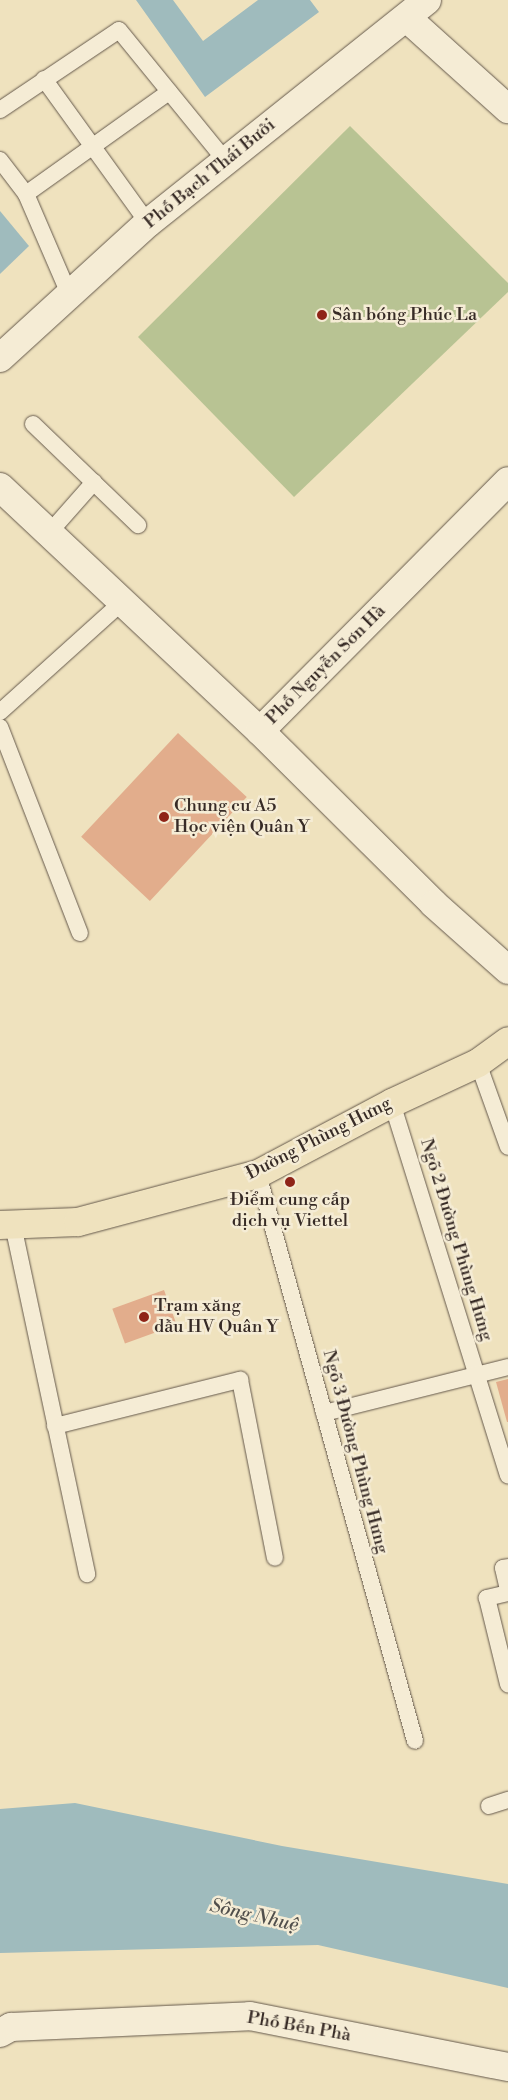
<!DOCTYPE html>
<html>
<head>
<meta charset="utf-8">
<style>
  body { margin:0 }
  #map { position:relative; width:508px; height:2100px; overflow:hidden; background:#efe2be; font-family:"Libre Bodoni",serif }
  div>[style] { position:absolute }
  .green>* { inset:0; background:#b8c393 }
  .water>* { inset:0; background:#9fbbbd }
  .building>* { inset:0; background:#e2ad8c; transform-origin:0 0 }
  .roads { filter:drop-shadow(0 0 1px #65594c) drop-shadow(0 0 1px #65594c) }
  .lane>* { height:16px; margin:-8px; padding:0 8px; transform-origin:8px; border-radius:8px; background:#f5ecd5 }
  .street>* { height:28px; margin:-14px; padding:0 14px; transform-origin:14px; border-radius:14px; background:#f5ecd5 }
  .primary>* { height:28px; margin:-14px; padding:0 14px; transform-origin:14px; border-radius:14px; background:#efe2be }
  .dots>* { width:14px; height:14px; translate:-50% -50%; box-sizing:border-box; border:2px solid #f5ecd5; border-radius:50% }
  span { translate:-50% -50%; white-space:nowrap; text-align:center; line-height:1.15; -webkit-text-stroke:5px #f5ecd5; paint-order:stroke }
  .street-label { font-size:18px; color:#372b26 }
  .poi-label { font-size:18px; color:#372b26 }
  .left { translate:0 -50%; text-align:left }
  .water-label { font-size:19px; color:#514f4c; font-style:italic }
</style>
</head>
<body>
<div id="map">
  <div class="green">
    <div style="clip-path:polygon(350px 126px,508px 283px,508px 292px,294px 497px,138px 337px)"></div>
  </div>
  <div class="water">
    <div style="clip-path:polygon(136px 0,173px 0,203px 41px,258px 0,310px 0,319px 12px,205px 97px)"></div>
    <div style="clip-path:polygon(0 211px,29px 246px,0 274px)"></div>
    <div style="clip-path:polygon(75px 1803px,282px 1846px,508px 1884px,508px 1988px,318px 1945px,0 1953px,0 1809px)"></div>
  </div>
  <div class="building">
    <div style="left:178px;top:733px;width:94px;height:142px;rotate:43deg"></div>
    <div style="left:164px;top:1290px;width:37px;height:55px;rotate:70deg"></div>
    <div style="clip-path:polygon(508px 1379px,508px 1422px,507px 1422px,496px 1382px)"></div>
  </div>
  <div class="roads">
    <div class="lane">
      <div style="left:44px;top:79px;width:178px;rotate:54.2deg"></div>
      <div style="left:0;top:110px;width:143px;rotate:-33.9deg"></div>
      <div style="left:119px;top:30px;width:168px;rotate:50.8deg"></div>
      <div style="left:0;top:160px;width:43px;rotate:52.6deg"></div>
      <div style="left:26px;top:194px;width:109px;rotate:66.7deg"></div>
      <div style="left:26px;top:194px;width:176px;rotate:-35.5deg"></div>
      <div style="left:33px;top:424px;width:146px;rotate:43.9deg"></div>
      <div style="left:49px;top:533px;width:68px;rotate:-48.6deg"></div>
      <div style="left:0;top:712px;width:164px;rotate:-42deg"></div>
      <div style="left:0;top:727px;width:221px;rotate:68.8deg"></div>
      <div style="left:478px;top:1063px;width:89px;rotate:70.3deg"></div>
      <div style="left:392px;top:1103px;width:390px;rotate:72.7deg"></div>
      <div style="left:258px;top:1174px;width:588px;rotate:74.52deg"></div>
      <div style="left:13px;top:1225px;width:357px;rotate:78deg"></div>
      <div style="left:324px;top:1413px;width:190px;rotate:-14deg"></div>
      <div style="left:55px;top:1426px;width:191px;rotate:-14deg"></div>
      <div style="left:240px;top:1380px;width:181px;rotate:78.9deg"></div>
      <div style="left:508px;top:1567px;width:5px;rotate:169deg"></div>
      <div style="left:503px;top:1568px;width:23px;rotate:77deg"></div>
      <div style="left:508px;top:1593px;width:22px;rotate:167deg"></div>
      <div style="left:487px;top:1598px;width:89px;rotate:76.3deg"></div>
      <div style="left:489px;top:1806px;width:20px;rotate:-18deg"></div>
    </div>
    <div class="street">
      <div style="left:408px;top:19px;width:135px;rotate:42deg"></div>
      <div style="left:0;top:358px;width:200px;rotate:-42.4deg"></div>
      <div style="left:148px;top:223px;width:357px;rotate:-38.6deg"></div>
      <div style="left:0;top:487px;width:357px;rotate:43.2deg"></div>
      <div style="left:260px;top:731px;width:245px;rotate:44.8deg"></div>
      <div style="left:434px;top:904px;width:99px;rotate:41.7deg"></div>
      <div style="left:260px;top:731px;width:352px;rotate:-45.2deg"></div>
      <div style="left:0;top:2033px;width:13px;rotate:-29deg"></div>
      <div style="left:11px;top:2027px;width:239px;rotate:-2.6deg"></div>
      <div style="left:250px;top:2016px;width:263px;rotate:11.2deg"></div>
    </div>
    <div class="primary">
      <div style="left:0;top:1225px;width:78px;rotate:-2.2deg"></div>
      <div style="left:78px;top:1222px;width:186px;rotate:-14.9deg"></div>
      <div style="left:258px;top:1174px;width:152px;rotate:-27.9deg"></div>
      <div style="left:392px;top:1103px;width:95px;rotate:-24.9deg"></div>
      <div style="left:478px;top:1063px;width:37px;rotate:-36deg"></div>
    </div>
  </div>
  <div class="dots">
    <div style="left:322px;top:315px;background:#8f2418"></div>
    <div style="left:164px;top:817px;background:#8f2418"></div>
    <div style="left:290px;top:1182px;background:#8f2418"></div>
    <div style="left:144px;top:1317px;background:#8f2418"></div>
  </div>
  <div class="street-label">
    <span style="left:210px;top:174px;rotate:-39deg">Phố Bạch Thái Bưởi</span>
    <span style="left:326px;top:665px;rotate:-45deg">Phố Nguyễn Sơn Hà</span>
    <span style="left:319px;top:1139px;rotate:-27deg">Đường Phùng Hưng</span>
    <span style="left:456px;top:1240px;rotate:73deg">Ngõ 2 Đường Phùng Hưng</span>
    <span style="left:355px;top:1452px;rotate:75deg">Ngõ 3 Đường Phùng Hưng</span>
    <span style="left:299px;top:2027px;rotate:10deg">Phố Bến Phà</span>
  </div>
  <div class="poi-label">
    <span class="left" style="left:332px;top:315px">Sân bóng Phúc La</span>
    <span class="left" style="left:174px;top:817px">Chung cư A5<br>Học viện Quân Y</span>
    <span style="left:290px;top:1211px">Điểm cung cấp<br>dịch vụ Viettel</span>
    <span class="left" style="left:154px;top:1317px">Trạm xăng<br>dầu HV Quân Y</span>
  </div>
  <div class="water-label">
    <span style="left:254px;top:1916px;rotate:13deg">Sông Nhuệ</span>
  </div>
</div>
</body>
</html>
